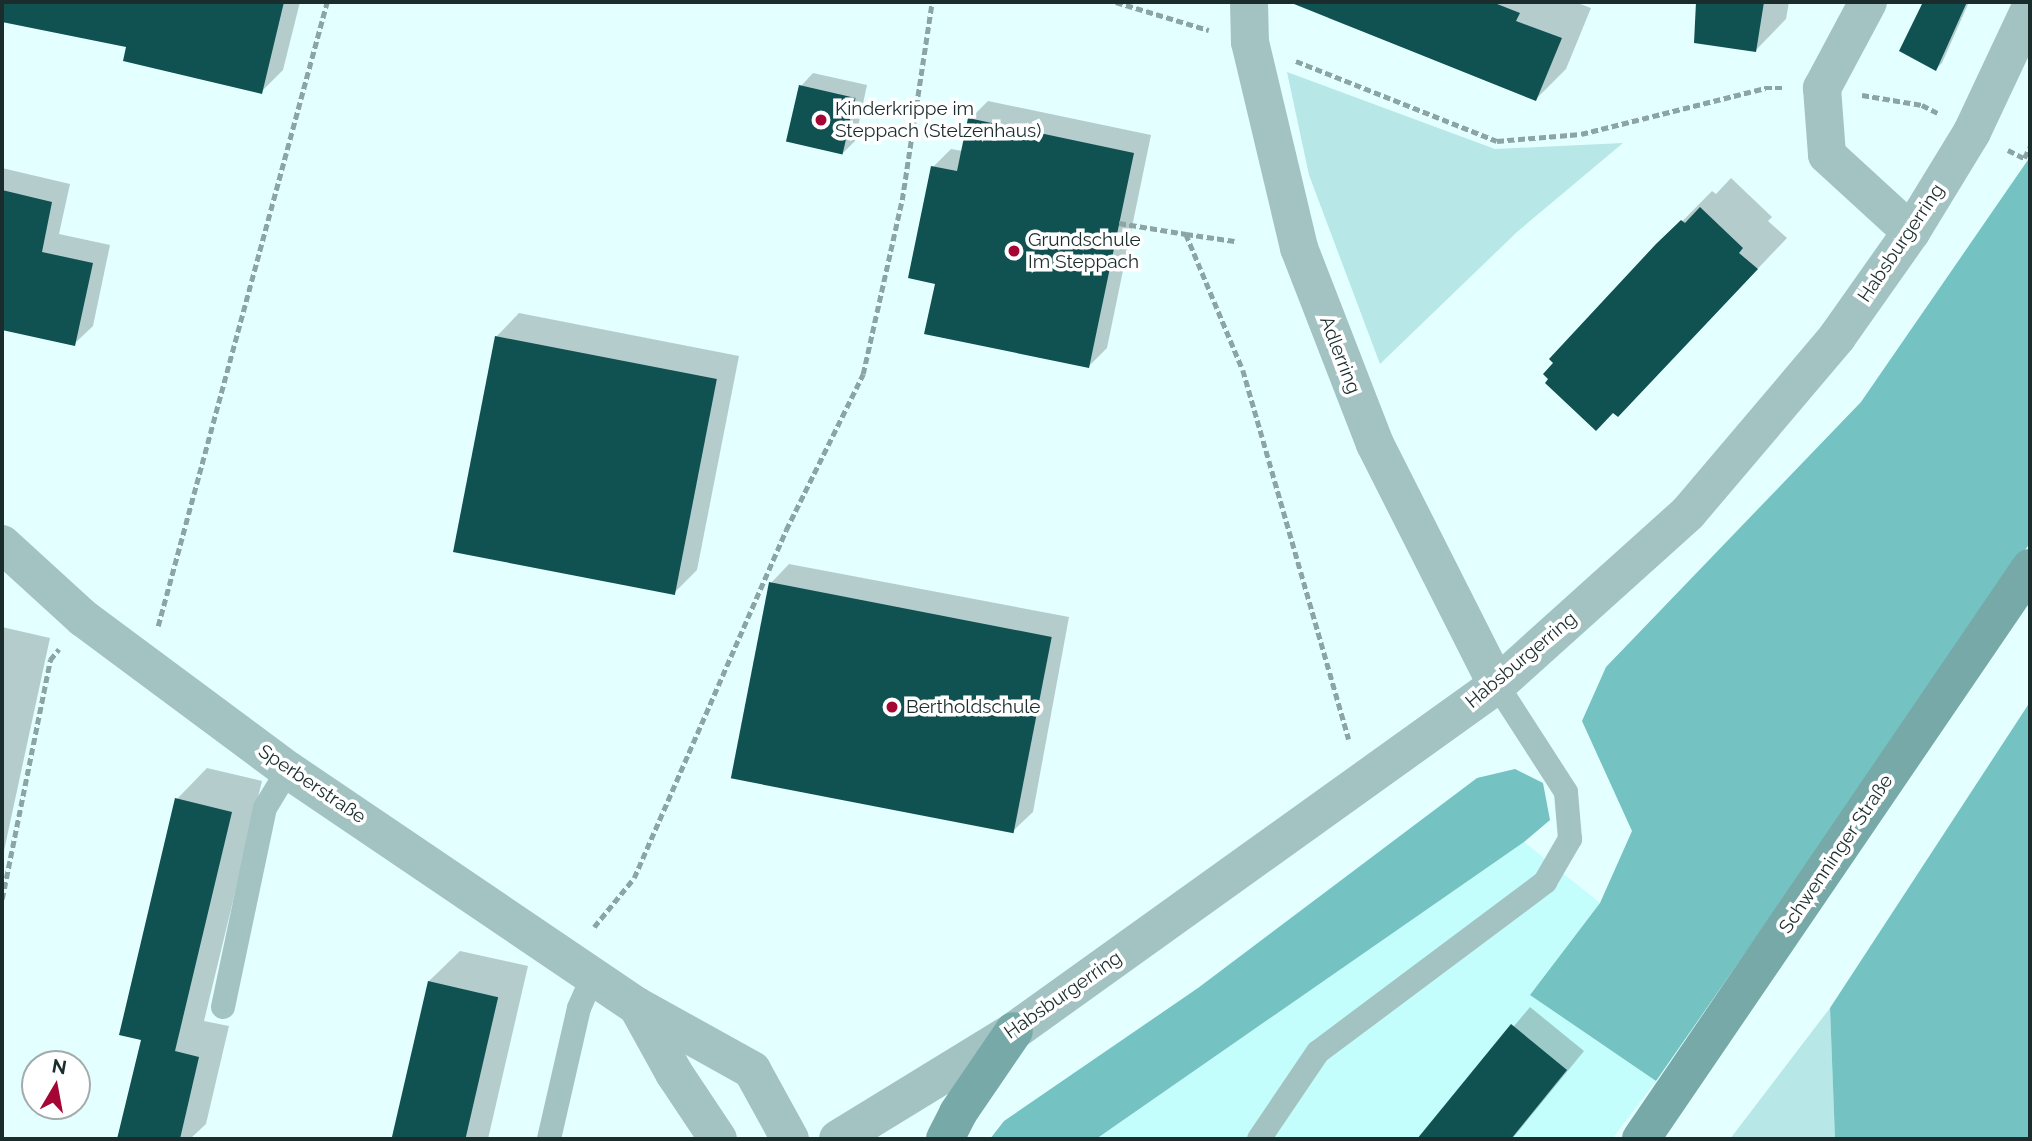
<!DOCTYPE html>
<html>
<head>
<meta charset="utf-8">
<style>
  body { margin:0 }
  #map { position:relative; width:2032px; height:1141px; overflow:hidden; background:#e3ffff; font-family:Raleway,sans-serif }
  div>[style] { position:absolute }
  .built>* { inset:0; background:#c3fdfc }
  .green>* { inset:0; background:#b8e7e7 }
  .forest>* { inset:0; background:#74c2c2 }
  .shadow>* { inset:0; background:#0003 }
  .building>* { inset:0; background:#105152; transform-origin:0 0 }
  .path>* { height:4.5px; margin-top:-2.25px; transform-origin:0; background:repeating-linear-gradient(90deg,#8ca4a4 0 7px,transparent 0 10.5px) }
  .service>* { height:24px; margin:-12px; padding:0 12px; transform-origin:12px; border-radius:12px; background:#a3c3c3 }
  .minor>* { height:38px; margin:-19px; padding:0 19px; transform-origin:19px; border-radius:19px; background:#a3c3c3 }
  .tertiary>* { height:38px; margin:-19px; padding:0 19px; transform-origin:19px; border-radius:19px; background:#a3c3c3 }
  .secondary>* { height:38px; margin:-19px; padding:0 19px; transform-origin:19px; border-radius:19px; background:#77a9a8 }
  .dots>* { width:19px; height:19px; translate:-50% -50%; box-sizing:border-box; border:4px solid #fff; border-radius:50% }
  span { translate:-50% -50%; white-space:nowrap; text-align:center; line-height:1.15; -webkit-text-stroke:7px #fff; paint-order:stroke }
  .poi-label { font-size:19px; color:#1a2c2c }
  .left { translate:0 -50%; text-align:left }
  .street-label { font-size:19px; color:#1a2c2c }
  .frame { position:absolute; inset:0; border:4px solid #1a2c2c; pointer-events:none }
  .north { position:absolute; left:21px; top:1050px; width:70px; height:70px; box-sizing:border-box; background:#fff; border:2px solid #a3abab; border-radius:50%; rotate:10deg; font-size:19px; font-weight:700; line-height:28px; text-align:center; color:#1a2c2c }
  .north::after { content:''; display:block; margin:auto; width:24px; height:32px; background:#a40734; clip-path:polygon(50% 0,100% 100%,50% 72%,0 100%) }
</style>
</head>
<body>
<div id="map">
  <div class="built">
    <div style="clip-path:polygon(1524px 842px,1600px 903px,1530px 995px,1656px 1081px,1612px 1139px,1096px 1139px)"></div>
  </div>
  <div class="green">
    <div style="clip-path:polygon(1287px 72px,1495px 149px,1623px 143px,1517px 232px,1380px 364px,1309px 175px)"></div>
    <div style="clip-path:polygon(1830px 1008px,1835px 1139px,1730px 1139px)"></div>
  </div>
  <div class="forest">
    <div style="clip-path:polygon(2030px 157px,2030px 543px,1656px 1081px,1530px 995px,1600px 903px,1632px 831px,1582px 721px,1606px 667px,1861px 402px)"></div>
    <div style="clip-path:polygon(2030px 702px,2030px 1139px,1835px 1139px,1830px 1008px)"></div>
    <div style="clip-path:polygon(1515px 769px,1543px 783px,1550px 820px,1524px 842px,1096px 1139px,990px 1139px,1004px 1121px,1198px 988px,1477px 778px)"></div>
  </div>
  <div class="shadow">
    <div style="clip-path:polygon(9px 2px,300px 2px,283px 70px,261px 92px,128px 46px,5px 21px)"></div>
    <div style="clip-path:polygon(1335px 2px,1575px 2px,1591px 8px,1566px 69px,1536px 99px,1328px 18px)"></div>
    <div style="clip-path:polygon(1698px 2px,1789px 2px,1786px 19px,1756px 50px,1696px 41px)"></div>
    <div style="clip-path:polygon(1925px 2px,1969px 2px,1942px 63px,1936px 69px,1901px 50px)"></div>
    <div style="clip-path:polygon(813px 73px,867px 85px,855px 141px,843px 153px,801px 86px)"></div>
    <div style="clip-path:polygon(988px 101px,1151px 135px,1107px 348px,1089px 366px,937px 282px,933px 167px,951px 149px,963px 151px,970px 119px)"></div>
    <div style="clip-path:polygon(2px 168px,70px 184px,59px 234px,110px 245px,93px 326px,74px 344px,2px 328px)"></div>
    <div style="clip-path:polygon(1731px 178px,1772px 217px,1768px 221px,1787px 238px,1648px 384px,1658px 246px,1712px 191px,1716px 194px)"></div>
    <div style="clip-path:polygon(519px 313px,739px 356px,697px 570px,674px 593px,496px 337px)"></div>
    <div style="clip-path:polygon(789px 564px,1069px 617px,1033px 812px,1014px 830px,771px 583px)"></div>
    <div style="clip-path:polygon(2px 627px,50px 638px,2px 860px)"></div>
    <div style="clip-path:polygon(207px 768px,262px 781px,204px 1021px,229px 1026px,206px 1124px,190px 1139px,119px 1139px,143px 1039px,177px 799px)"></div>
    <div style="clip-path:polygon(460px 951px,528px 966px,488px 1139px,393px 1139px,429px 981px)"></div>
    <div style="clip-path:polygon(1530px 1007px,1584px 1051px,1512px 1139px,1419px 1139px)"></div>
  </div>
  <div class="building">
    <div style="clip-path:polygon(2px 2px,284px 2px,262px 94px,123px 61px,126px 47px,2px 22px)"></div>
    <div style="clip-path:polygon(1289px 2px,1492px 2px,1520px 13px,1516px 21px,1562px 38px,1536px 101px)"></div>
    <div style="clip-path:polygon(1696px 2px,1764px 2px,1756px 52px,1694px 43px)"></div>
    <div style="clip-path:polygon(1923px 2px,1967px 2px,1936px 71px,1899px 51px)"></div>
    <div style="left:799px;top:85px;width:58px;height:58px;rotate:13deg"></div>
    <div style="clip-path:polygon(968px 118px,1134px 153px,1089px 368px,924px 334px,935px 284px,908px 278px,931px 166px,957px 171px)"></div>
    <div style="clip-path:polygon(2px 190px,52px 202px,42px 252px,93px 263px,75px 346px,2px 330px)"></div>
    <div style="clip-path:polygon(1700px 207px,1743px 248px,1739px 253px,1758px 269px,1618px 417px,1613px 413px,1596px 431px,1545px 383px,1548px 379px,1543px 374px,1553px 363px,1549px 359px,1656px 244px,1681px 220px,1685px 223px)"></div>
    <div style="left:495px;top:336px;width:226px;height:220px;rotate:11deg"></div>
    <div style="left:769px;top:582px;width:288px;height:200px;rotate:11deg"></div>
    <div style="clip-path:polygon(175px 798px,232px 812px,175px 1051px,199px 1057px,180px 1139px,117px 1139px,141px 1040px,119px 1035px)"></div>
    <div style="left:428px;top:981px;width:72px;height:162px;rotate:13deg"></div>
    <div style="clip-path:polygon(1511px 1024px,1567px 1070px,1511px 1139px,1417px 1139px)"></div>
  </div>
  <div class="path">
    <div style="left:1116px;top:2px;width:97px;rotate:16.8deg"></div>
    <div style="left:1296px;top:61px;width:216px;rotate:21.7deg"></div>
    <div style="left:1497px;top:141px;width:84px;rotate:-4.8deg"></div>
    <div style="left:1581px;top:134px;width:190px;rotate:-14deg"></div>
    <div style="left:1765px;top:88px;width:19px"></div>
    <div style="left:1862px;top:95px;width:61px;rotate:9.5deg"></div>
    <div style="left:1922px;top:105px;width:18px;rotate:27deg"></div>
    <div style="left:2008px;top:150px;width:18px;rotate:27deg"></div>
    <div style="left:2024px;top:158px;width:13px;rotate:-61deg"></div>
    <div style="left:1119px;top:223px;width:68px;rotate:9.3deg"></div>
    <div style="left:1186px;top:234px;width:147px;rotate:67.3deg"></div>
    <div style="left:1243px;top:370px;width:384px;rotate:74deg"></div>
    <div style="left:1186px;top:234px;width:49px;rotate:8.1deg"></div>
    <div style="left:158px;top:626px;width:646px;rotate:-74.85deg"></div>
    <div style="left:2px;top:899px;width:244px;rotate:-78.6deg"></div>
    <div style="left:50px;top:660px;width:14px;rotate:-51deg"></div>
    <div style="left:594px;top:927px;width:63px;rotate:-50.8deg"></div>
    <div style="left:634px;top:878px;width:380px;rotate:-66.4deg"></div>
    <div style="left:786px;top:530px;width:174px;rotate:-63.7deg"></div>
    <div style="left:863px;top:374px;width:178px;rotate:-77.4deg"></div>
    <div style="left:902px;top:200px;width:200px;rotate:-81.4deg"></div>
  </div>
  <div class="service">
    <div style="left:223px;top:1007px;width:203px;rotate:-78.1deg"></div>
    <div style="left:265px;top:808px;width:44px;rotate:-58.8deg"></div>
    <div style="left:549px;top:1139px;width:134px;rotate:-77.1deg"></div>
    <div style="left:579px;top:1008px;width:37px;rotate:-66deg"></div>
    <div style="left:1259px;top:1139px;width:105px;rotate:-55.9deg"></div>
    <div style="left:1318px;top:1052px;width:284px;rotate:-36.8deg"></div>
    <div style="left:1545px;top:882px;width:50px;rotate:-59.8deg"></div>
    <div style="left:1570px;top:839px;width:47px;rotate:-94.9deg"></div>
    <div style="left:1566px;top:792px;width:127px;rotate:-122.8deg"></div>
  </div>
  <div class="minor">
    <div style="left:1249px;top:2px;width:40px;rotate:88.6deg"></div>
    <div style="left:1250px;top:42px;width:212px;rotate:76.6deg"></div>
    <div style="left:1299px;top:248px;width:210px;rotate:68.8deg"></div>
    <div style="left:1375px;top:444px;width:270px;rotate:63.2deg"></div>
    <div style="left:1868px;top:2px;width:98px;rotate:118.1deg"></div>
    <div style="left:1822px;top:88px;width:67px;rotate:85.7deg"></div>
    <div style="left:1827px;top:155px;width:114px;rotate:42.5deg"></div>
    <div style="left:2px;top:544px;width:110px;rotate:42.4deg"></div>
    <div style="left:83px;top:618px;width:255px;rotate:36.6deg"></div>
    <div style="left:288px;top:770px;width:421px;rotate:34.1deg"></div>
    <div style="left:637px;top:1006px;width:132px;rotate:29.1deg"></div>
    <div style="left:752px;top:1070px;width:79px;rotate:61.2deg"></div>
    <div style="left:637px;top:1006px;width:77px;rotate:61.1deg"></div>
    <div style="left:674px;top:1073px;width:79px;rotate:56.3deg"></div>
  </div>
  <div class="tertiary">
    <div style="left:838px;top:1139px;width:206px;rotate:-31.5deg"></div>
    <div style="left:1014px;top:1031px;width:594px;rotate:-35.62deg"></div>
    <div style="left:1497px;top:685px;width:257px;rotate:-42deg"></div>
    <div style="left:1688px;top:513px;width:231px;rotate:-49.7deg"></div>
    <div style="left:1837px;top:337px;width:128px;rotate:-54.8deg"></div>
    <div style="left:1911px;top:232px;width:117px;rotate:-58.6deg"></div>
    <div style="left:1972px;top:132px;width:136px;rotate:-64.8deg"></div>
  </div>
  <div class="secondary">
    <div style="left:945px;top:1139px;width:29px;rotate:-63deg"></div>
    <div style="left:958px;top:1113px;width:99px;rotate:-55.7deg"></div>
    <div style="left:1641px;top:1139px;width:691px;rotate:-55.73deg"></div>
  </div>
  <div class="dots">
    <div style="left:821px;top:120px;background:#a40734"></div>
    <div style="left:1014px;top:251px;background:#a40734"></div>
    <div style="left:892px;top:707px;background:#a40734"></div>
  </div>
  <div class="poi-label">
    <span class="left" style="left:835px;top:120px">Kinderkrippe im<br>Steppach (Stelzenhaus)</span>
    <span class="left" style="left:1028px;top:251px">Grundschule<br>Im Steppach</span>
    <span class="left" style="left:906px;top:707px">Bertholdschule</span>
  </div>
  <div class="street-label">
    <span style="left:1901px;top:243px;rotate:-56deg">Habsburgerring</span>
    <span style="left:1340px;top:355px;rotate:69deg">Adlerring</span>
    <span style="left:1521px;top:660px;rotate:-40deg">Habsburgerring</span>
    <span style="left:312px;top:784px;rotate:34deg">Sperberstraße</span>
    <span style="left:1836px;top:854px;rotate:-56deg">Schwenninger Straße</span>
    <span style="left:1063px;top:995px;rotate:-35deg">Habsburgerring</span>
  </div>
  <div class="frame"></div>
  <div class="north">N</div>
</div>
</body>
</html>
